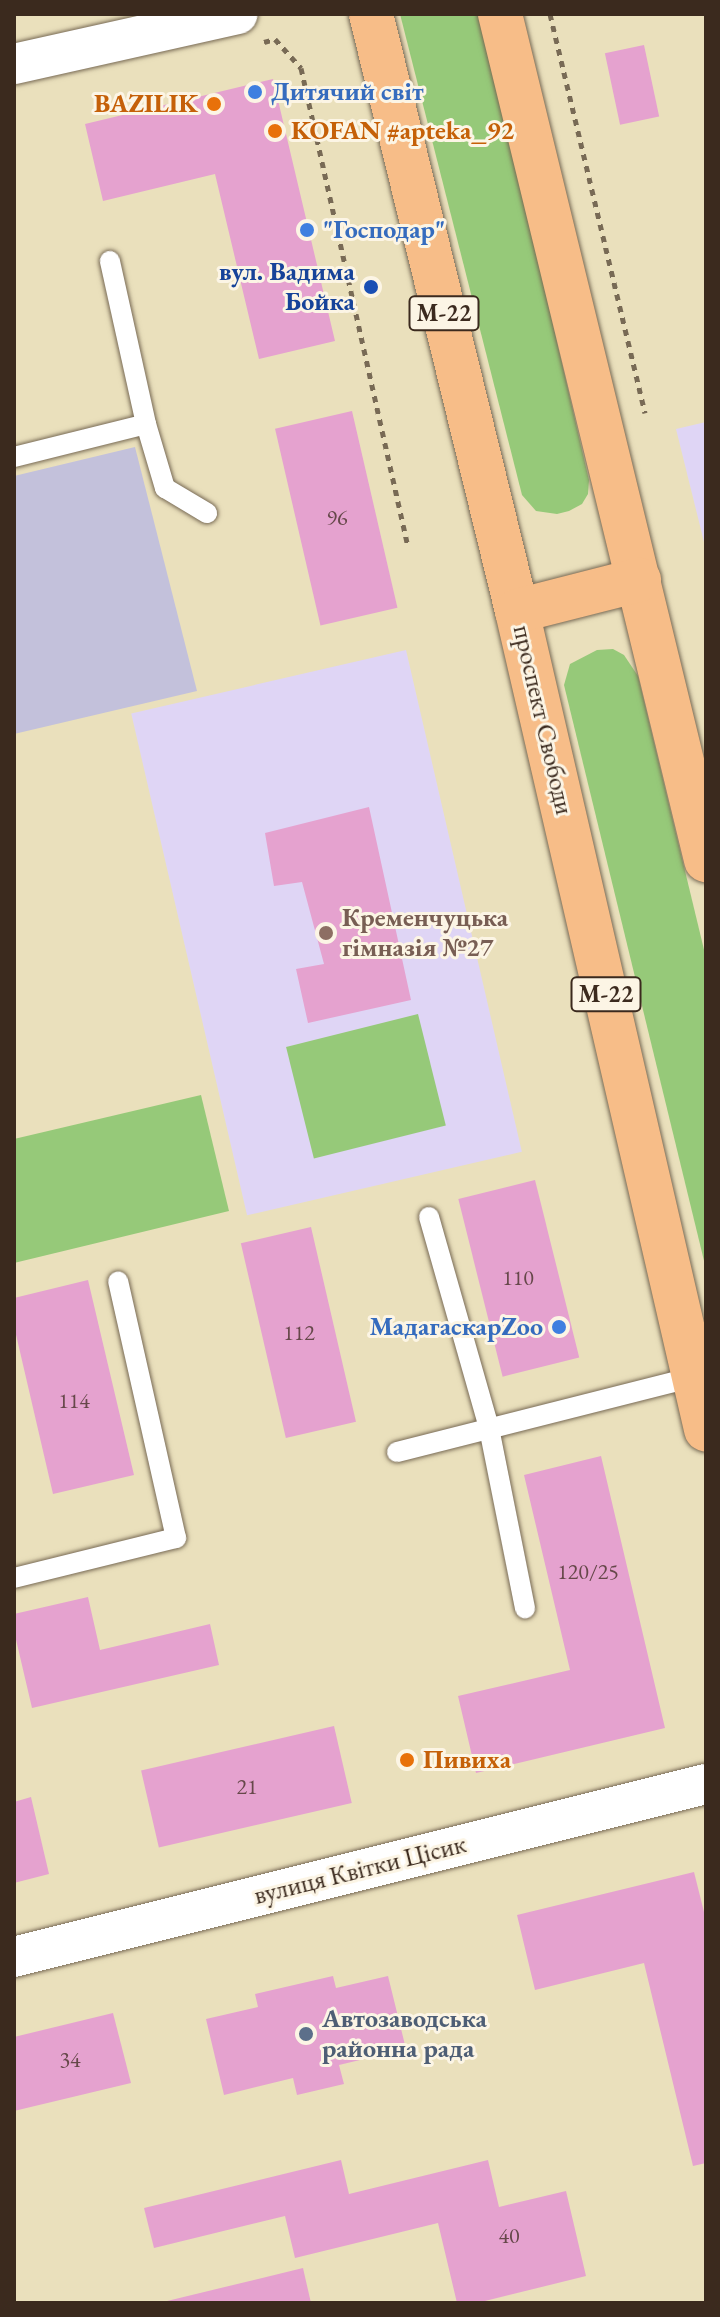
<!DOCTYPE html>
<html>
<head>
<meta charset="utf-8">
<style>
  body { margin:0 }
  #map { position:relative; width:720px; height:2317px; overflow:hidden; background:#eae0bc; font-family:"EB Garamond",serif }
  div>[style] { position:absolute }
  .built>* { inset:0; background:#dfd5f5; transform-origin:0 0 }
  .industrial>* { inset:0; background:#c3c1db }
  .green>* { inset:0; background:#96c979; transform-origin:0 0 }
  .building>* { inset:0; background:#e5a2cf; transform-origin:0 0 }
  .path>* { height:5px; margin-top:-2.5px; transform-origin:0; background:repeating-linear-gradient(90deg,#786a55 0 6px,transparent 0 12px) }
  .roads { filter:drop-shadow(0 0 2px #786a55) drop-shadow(0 0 2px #786a55) }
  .service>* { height:20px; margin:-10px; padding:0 10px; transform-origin:10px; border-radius:10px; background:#fff }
  .minor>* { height:40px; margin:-20px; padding:0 20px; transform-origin:20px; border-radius:20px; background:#fff }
  .trunk>* { height:44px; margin:-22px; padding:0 22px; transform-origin:22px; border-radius:22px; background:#f7bd88 }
  .dots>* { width:22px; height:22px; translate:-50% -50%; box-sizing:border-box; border:4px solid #fcf5e5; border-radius:50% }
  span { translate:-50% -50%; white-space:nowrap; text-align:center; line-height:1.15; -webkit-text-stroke:6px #fcf5e5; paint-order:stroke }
  .number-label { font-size:22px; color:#66484a }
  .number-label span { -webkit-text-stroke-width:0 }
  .shield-label span { padding:2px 6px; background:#fcf5e5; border:2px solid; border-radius:6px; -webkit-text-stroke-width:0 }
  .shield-label { font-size:24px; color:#3b2a1e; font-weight:700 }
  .shop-label { font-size:26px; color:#366cbe; font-weight:700 }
  .left { translate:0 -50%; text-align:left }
  .right { translate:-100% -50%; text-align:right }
  .food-label { font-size:26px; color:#c56008; font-weight:700 }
  .transit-label { font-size:26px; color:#164399; font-weight:700 }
  .street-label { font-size:26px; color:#3b2a1e }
  .education-label { font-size:26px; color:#785e54; font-weight:700 }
  .service-label { font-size:26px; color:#4e5e75; font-weight:700 }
  .frame { position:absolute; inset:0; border:16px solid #3b2a1e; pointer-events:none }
</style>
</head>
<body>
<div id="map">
  <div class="built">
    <div style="clip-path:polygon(706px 422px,706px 550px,676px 429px)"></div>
    <div style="left:406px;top:650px;width:515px;height:282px;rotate:77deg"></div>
  </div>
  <div class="industrial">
    <div style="clip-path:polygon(135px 447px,197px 691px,14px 734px,14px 476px)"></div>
  </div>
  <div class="green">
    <div style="clip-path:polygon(400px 14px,481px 14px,589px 480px,588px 494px,582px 504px,569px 511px,557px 514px,536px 511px,522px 495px)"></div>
    <div style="clip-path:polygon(613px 649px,624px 655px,638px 676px,706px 958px,706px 1269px,564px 685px,570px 664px,597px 650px)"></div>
    <div style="left:418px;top:1014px;width:115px;height:136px;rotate:76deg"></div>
    <div style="clip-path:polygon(201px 1095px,229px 1211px,14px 1263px,14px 1139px)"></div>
  </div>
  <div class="building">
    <div style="left:644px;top:45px;width:73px;height:40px;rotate:78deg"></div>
    <div style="clip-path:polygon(273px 79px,335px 341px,259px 359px,215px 174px,103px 201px,85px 124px)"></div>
    <div style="left:352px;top:411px;width:202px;height:79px;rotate:77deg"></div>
    <div style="clip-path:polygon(369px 807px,411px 1000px,308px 1023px,296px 969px,324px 964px,302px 882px,274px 886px,265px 833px)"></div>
    <div style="left:535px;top:1180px;width:183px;height:79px;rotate:76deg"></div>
    <div style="left:311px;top:1227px;width:200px;height:72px;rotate:77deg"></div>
    <div style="clip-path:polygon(88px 1280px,134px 1475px,53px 1494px,14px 1326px,14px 1298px)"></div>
    <div style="clip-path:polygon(601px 1456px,665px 1728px,476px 1773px,458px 1696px,570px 1670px,524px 1475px)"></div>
    <div style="clip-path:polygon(88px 1597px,100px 1650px,210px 1624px,219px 1665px,32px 1708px,14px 1631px,14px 1614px)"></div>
    <div style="left:334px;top:1726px;width:79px;height:198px;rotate:77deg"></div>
    <div style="clip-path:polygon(31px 1797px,49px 1874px,14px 1883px,14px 1802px)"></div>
    <div style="clip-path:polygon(694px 1872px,706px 1920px,706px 2163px,693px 2166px,644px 1963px,535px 1990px,517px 1915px)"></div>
    <div style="clip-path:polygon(333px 1976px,336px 1988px,388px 1976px,406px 2049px,339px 2065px,344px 2084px,297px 2095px,293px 2078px,224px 2095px,206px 2019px,258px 2007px,255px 1994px)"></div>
    <div style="clip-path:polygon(113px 2013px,131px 2083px,14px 2111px,14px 2037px)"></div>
    <div style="clip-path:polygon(341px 2160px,349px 2194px,488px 2160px,499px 2207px,566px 2191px,586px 2276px,477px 2303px,457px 2303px,438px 2223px,295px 2258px,285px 2216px,154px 2248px,144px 2208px)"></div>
    <div style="clip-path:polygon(303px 2268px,311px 2303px,163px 2303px,163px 2302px)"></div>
  </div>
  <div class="path">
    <div style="left:550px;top:14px;width:410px;rotate:76.6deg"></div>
    <div style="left:264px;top:42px;width:11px;rotate:-15deg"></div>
    <div style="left:275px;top:39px;width:39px;rotate:48deg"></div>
    <div style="left:301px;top:68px;width:489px;rotate:77.4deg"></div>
  </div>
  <div class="roads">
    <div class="service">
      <div style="left:146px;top:424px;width:67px;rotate:73.5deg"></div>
      <div style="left:165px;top:488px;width:49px;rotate:30.8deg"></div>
      <div style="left:14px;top:457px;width:136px;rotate:-14deg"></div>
      <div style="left:146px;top:424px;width:167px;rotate:-102.5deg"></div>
      <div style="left:429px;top:1217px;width:219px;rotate:74.1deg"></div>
      <div style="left:489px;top:1428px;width:184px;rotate:78.7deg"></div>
      <div style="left:397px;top:1452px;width:306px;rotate:-14.2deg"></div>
      <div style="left:14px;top:1578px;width:167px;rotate:-13.9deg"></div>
      <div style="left:176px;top:1538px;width:263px;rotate:-102.7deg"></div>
    </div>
    <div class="minor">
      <div style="left:14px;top:64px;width:229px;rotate:-12.6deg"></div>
      <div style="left:14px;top:1957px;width:713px;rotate:-14.04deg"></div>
    </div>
    <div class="trunk">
      <div style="left:371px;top:14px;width:615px;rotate:76.26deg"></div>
      <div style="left:517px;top:611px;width:840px;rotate:76.99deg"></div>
      <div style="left:500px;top:14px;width:871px;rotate:76.31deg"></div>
      <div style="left:517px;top:611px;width:126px;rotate:-14.3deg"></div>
    </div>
  </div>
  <div class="dots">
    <div style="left:255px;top:92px;background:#3f7fe0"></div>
    <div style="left:214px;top:104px;background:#e8710a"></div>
    <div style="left:275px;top:131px;background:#e8710a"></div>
    <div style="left:307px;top:230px;background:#3f7fe0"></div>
    <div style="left:371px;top:287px;background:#1a4fb4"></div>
    <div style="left:326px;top:933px;background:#8d6e63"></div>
    <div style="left:559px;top:1327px;background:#3f7fe0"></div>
    <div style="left:407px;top:1760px;background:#e8710a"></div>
    <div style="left:306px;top:2034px;background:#5c6f8a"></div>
  </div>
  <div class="number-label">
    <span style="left:337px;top:518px">96</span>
    <span style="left:518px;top:1278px">110</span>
    <span style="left:299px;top:1333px">112</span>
    <span style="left:74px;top:1401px">114</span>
    <span style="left:588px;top:1572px">120/25</span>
    <span style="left:247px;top:1787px">21</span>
    <span style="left:70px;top:2060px">34</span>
    <span style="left:509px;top:2236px">40</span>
  </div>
  <div class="shield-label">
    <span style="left:444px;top:313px">М-22</span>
    <span style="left:606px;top:994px">М-22</span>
  </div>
  <div class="shop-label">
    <span class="left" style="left:271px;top:92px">Дитячий світ</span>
    <span class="left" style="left:323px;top:230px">"Господар"</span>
    <span class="right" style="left:543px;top:1327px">МадагаскарZoo</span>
  </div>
  <div class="food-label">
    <span class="right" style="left:198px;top:104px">BAZILIK</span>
    <span class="left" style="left:291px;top:131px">KOFAN #apteka_92</span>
    <span class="left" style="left:423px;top:1760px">Пивиха</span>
  </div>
  <div class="transit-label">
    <span class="right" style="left:355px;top:287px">вул. Вадима<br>Бойка</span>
  </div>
  <div class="street-label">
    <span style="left:543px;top:720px;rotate:77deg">проспект Свободи</span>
    <span style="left:360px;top:1870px;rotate:-14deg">вулиця Квітки Цісик</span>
  </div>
  <div class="education-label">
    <span class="left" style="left:342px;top:933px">Кременчуцька<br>гімназія №27</span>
  </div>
  <div class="service-label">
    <span class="left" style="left:322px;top:2034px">Автозаводська<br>районна рада</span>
  </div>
  <div class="frame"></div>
</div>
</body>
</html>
